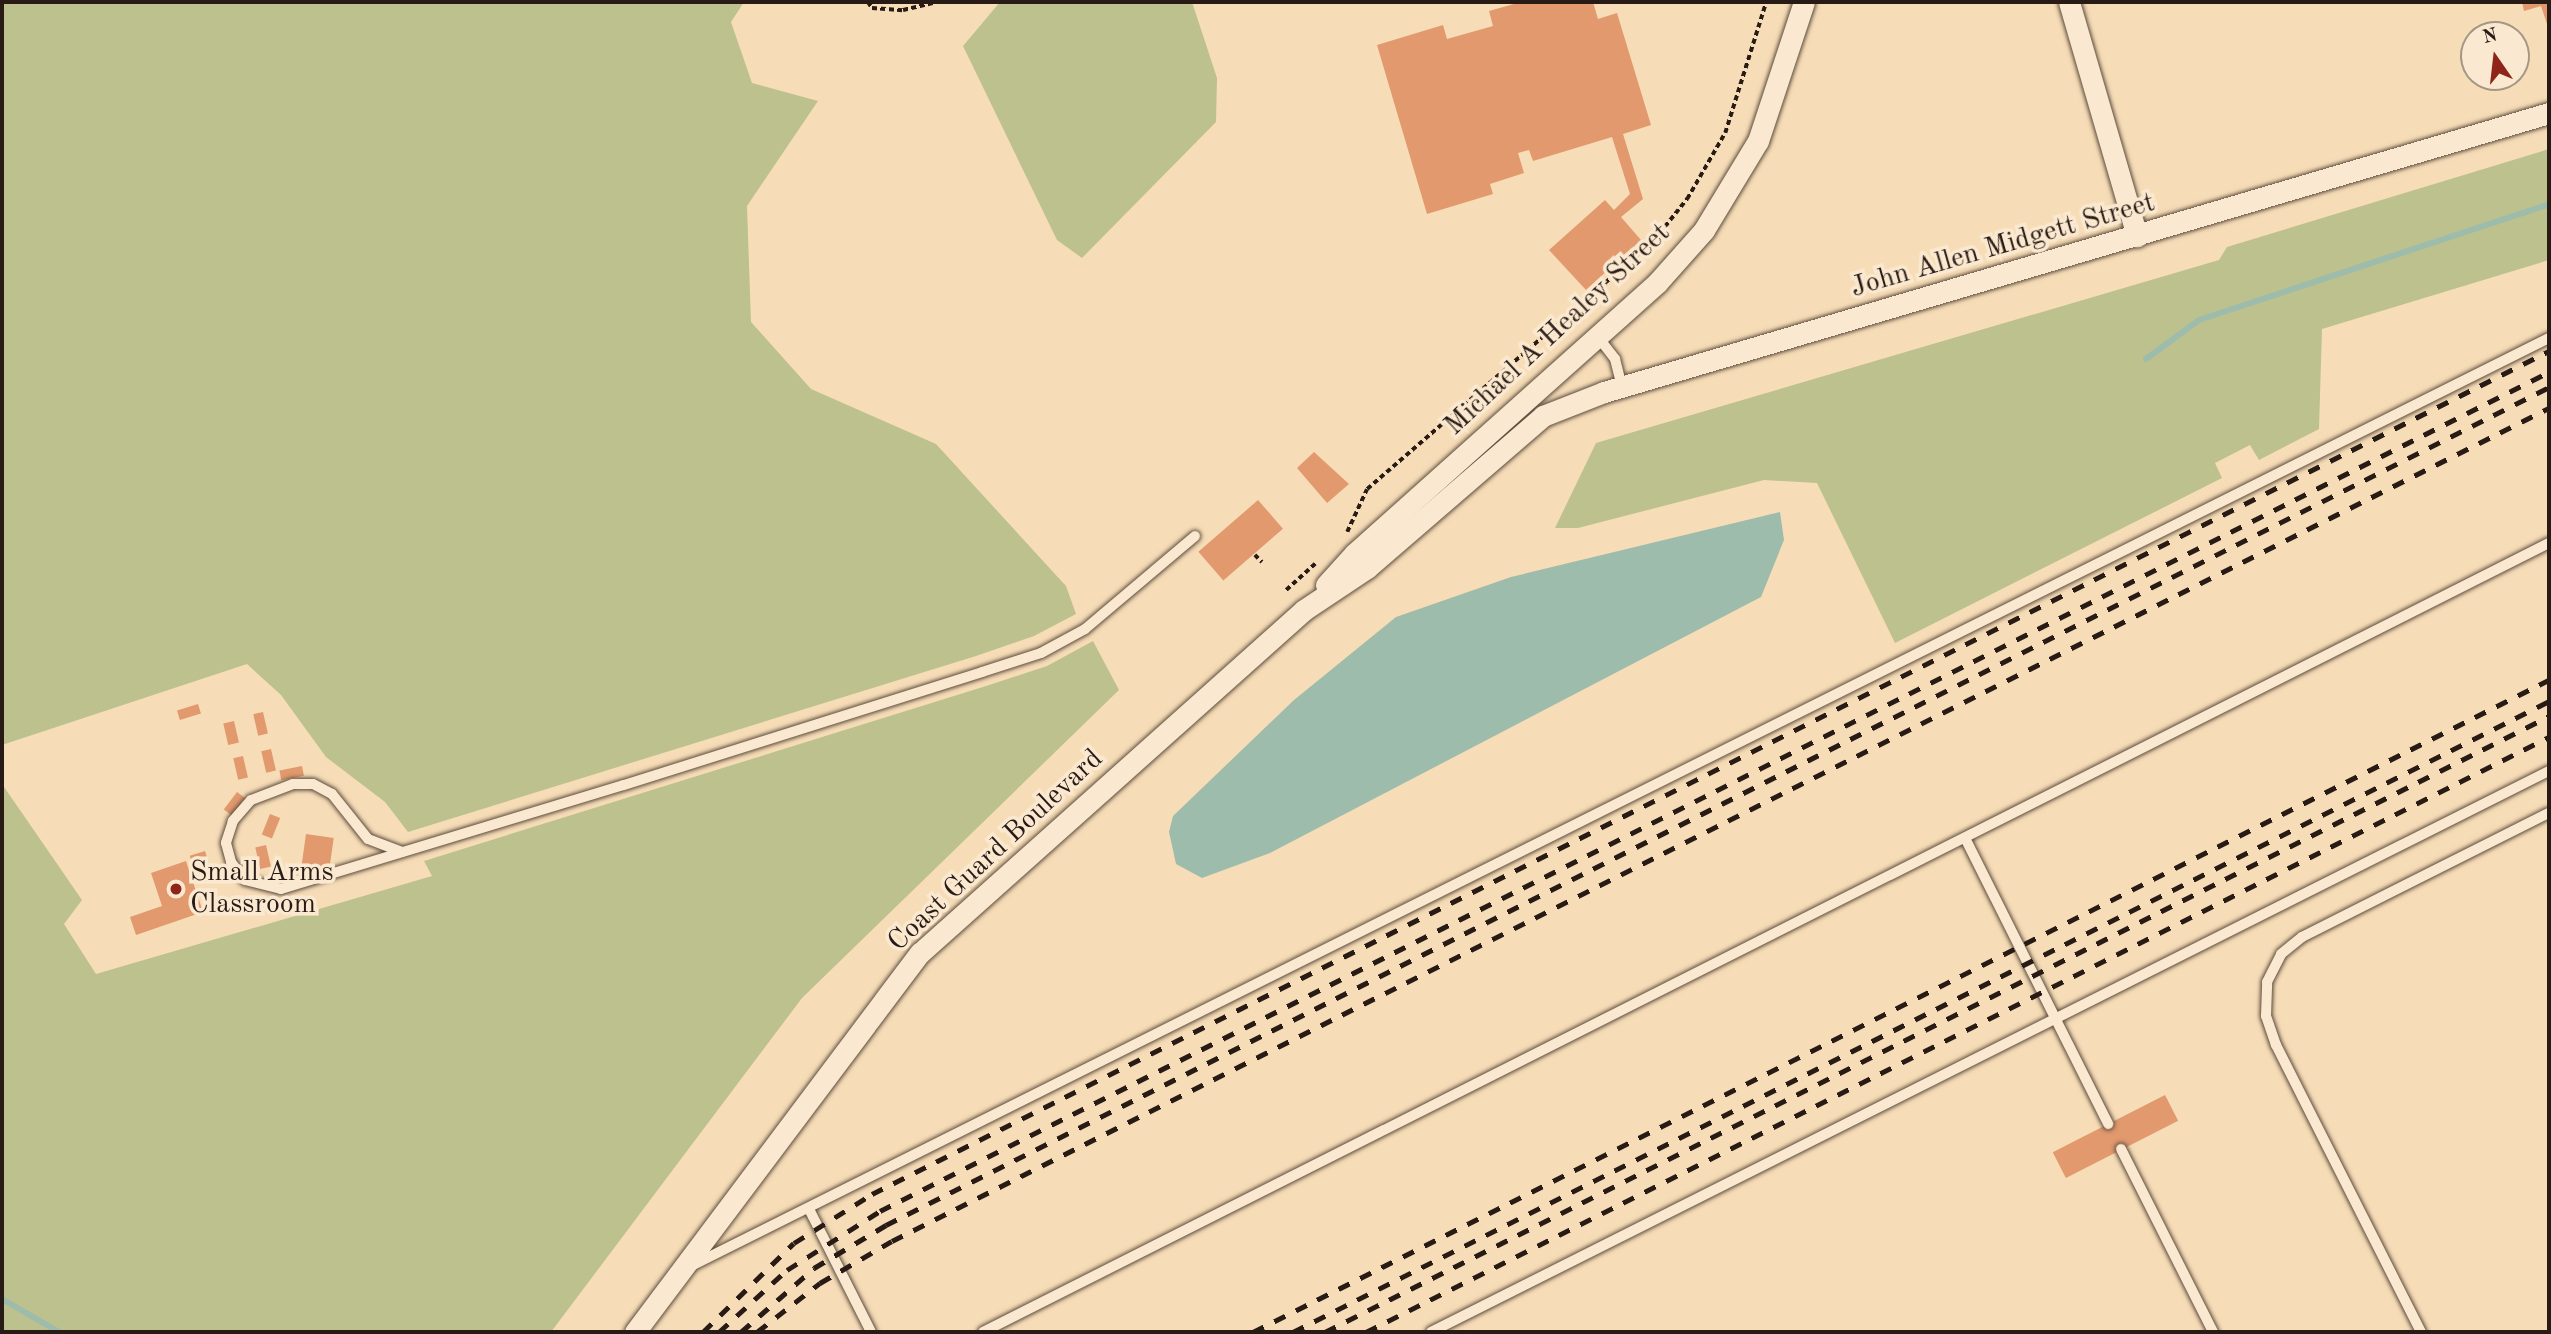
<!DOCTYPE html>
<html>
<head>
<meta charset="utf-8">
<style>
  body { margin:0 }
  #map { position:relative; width:2551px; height:1334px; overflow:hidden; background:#f7ddb7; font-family:"Old Standard TT",serif }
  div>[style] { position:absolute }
  .green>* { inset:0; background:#bdc18e }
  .water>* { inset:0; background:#9ebcab }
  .stream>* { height:6px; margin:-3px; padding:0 3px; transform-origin:3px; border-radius:3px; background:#9ebcab }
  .building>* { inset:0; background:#e1996d; transform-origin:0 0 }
  .path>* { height:3.5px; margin-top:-1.75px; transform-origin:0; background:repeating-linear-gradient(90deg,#281b15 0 5px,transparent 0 8.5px) }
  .roads { filter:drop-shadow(0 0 2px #5c4c3e) drop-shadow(0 0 2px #5c4c3e) }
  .service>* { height:10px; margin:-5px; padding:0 5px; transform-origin:5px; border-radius:5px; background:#fae9d0 }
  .minor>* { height:21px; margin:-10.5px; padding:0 10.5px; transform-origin:10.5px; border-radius:10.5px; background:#fae9d0 }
  .rail>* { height:5px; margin-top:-2.5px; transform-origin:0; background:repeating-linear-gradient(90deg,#281b15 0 12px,transparent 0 24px) }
  .dots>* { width:19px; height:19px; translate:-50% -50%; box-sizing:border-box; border:4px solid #fae9d0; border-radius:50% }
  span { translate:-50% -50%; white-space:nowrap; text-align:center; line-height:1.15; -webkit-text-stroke:7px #fae9d0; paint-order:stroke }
  .street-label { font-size:28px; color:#281b15 }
  .poi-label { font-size:28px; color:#281b15 }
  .left { translate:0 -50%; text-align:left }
  .frame { position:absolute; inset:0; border:4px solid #281b15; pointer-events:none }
  .north { position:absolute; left:2460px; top:21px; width:70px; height:70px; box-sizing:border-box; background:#fae9d0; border:2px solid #a69785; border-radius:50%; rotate:346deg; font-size:19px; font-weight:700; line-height:28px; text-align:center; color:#281b15 }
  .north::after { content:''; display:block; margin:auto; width:24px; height:32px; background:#8f2418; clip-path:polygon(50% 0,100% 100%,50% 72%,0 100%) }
</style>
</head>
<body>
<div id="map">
  <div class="green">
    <div style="clip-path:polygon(2px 2px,744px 2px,731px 22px,752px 83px,818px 101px,747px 206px,751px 322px,811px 389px,936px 444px,1066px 586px,1076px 614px,1034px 636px,976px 656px,408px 832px,385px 802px,326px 757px,281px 695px,247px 664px,2px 745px)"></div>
    <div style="clip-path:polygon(1000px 2px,1192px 2px,1217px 78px,1216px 122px,1082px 258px,1057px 240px,963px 46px)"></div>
    <div style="clip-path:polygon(2549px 149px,2549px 260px,2322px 329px,2319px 429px,2259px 460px,2250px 445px,2215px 463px,2222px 478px,1895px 643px,1817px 483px,1764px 480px,1578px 528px,1555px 528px,1596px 443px,2219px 260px,2227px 247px)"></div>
    <div style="clip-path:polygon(1093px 641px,1119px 690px,802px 998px,551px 1332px,2px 1332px,2px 784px,82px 900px,64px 924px,96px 974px,432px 876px,424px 861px,986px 686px,1047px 666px)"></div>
  </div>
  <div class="water">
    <div style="clip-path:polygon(1780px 512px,1784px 540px,1761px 597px,1270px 853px,1202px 878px,1176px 864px,1169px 832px,1173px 816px,1294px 700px,1396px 617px,1511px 577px)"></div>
  </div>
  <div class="stream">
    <div style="left:2146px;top:359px;width:66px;rotate:-36.3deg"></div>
    <div style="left:2199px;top:320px;width:369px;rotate:-18.3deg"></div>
    <div style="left:2px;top:1299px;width:66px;rotate:30.1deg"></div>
  </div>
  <div class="building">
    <div style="clip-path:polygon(1521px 2px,1593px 2px,1598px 19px,1617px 13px,1651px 125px,1623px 134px,1643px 199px,1621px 217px,1641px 240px,1586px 290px,1549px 250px,1605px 200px,1614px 210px,1630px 194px,1612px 137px,1533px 161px,1529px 150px,1518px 153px,1524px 173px,1490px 184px,1493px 194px,1427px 214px,1377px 45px,1443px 25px,1447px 39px,1493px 26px,1489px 11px)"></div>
    <div style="clip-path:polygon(2522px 2px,2549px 2px,2549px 30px,2541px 6px,2524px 11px)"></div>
    <div style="clip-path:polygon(1314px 452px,1349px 484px,1327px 503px,1297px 468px)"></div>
    <div style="left:1258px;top:500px;width:38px;height:79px;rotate:49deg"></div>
    <div style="left:198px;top:704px;width:10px;height:22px;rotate:73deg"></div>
    <div style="left:263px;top:712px;width:22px;height:10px;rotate:77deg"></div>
    <div style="left:234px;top:721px;width:22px;height:11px;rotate:77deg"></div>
    <div style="left:271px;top:749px;width:22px;height:10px;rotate:77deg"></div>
    <div style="left:243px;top:756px;width:22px;height:10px;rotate:77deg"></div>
    <div style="left:302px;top:766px;width:10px;height:23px;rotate:79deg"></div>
    <div style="left:237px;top:792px;width:10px;height:22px;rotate:37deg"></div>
    <div style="left:270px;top:814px;width:11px;height:22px;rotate:22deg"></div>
    <div style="left:306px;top:834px;width:28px;height:32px;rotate:8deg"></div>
    <div style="left:266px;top:845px;width:22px;height:11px;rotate:77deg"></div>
    <div style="left:205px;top:851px;width:10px;height:16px;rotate:73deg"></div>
    <div style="clip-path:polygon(186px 861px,203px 912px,136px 935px,130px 917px,162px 906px,151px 873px)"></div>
    <div style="left:2165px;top:1095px;width:29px;height:126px;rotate:63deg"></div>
  </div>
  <div class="path">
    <div style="left:868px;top:2px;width:7px;rotate:56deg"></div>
    <div style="left:872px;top:8px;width:31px;rotate:4deg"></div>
    <div style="left:903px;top:10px;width:37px;rotate:-13deg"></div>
    <div style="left:1347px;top:532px;width:47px;rotate:-65.1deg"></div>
    <div style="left:1367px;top:489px;width:380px;rotate:-40.9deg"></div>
    <div style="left:1654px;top:240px;width:53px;rotate:-51.2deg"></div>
    <div style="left:1687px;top:199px;width:76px;rotate:-60.1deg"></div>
    <div style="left:1725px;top:133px;width:137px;rotate:-72.6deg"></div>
    <div style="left:1255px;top:555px;width:10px;rotate:45deg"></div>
    <div style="left:1286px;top:590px;width:42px;rotate:-42.1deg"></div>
  </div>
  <div class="roads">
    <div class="service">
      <div style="left:1598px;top:337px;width:28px;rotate:52deg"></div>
      <div style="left:1615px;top:359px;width:29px;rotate:76deg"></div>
      <div style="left:1965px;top:838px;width:320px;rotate:63.4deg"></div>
      <div style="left:402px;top:852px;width:36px;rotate:-159deg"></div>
      <div style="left:368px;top:839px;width:58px;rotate:-128.7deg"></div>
      <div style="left:332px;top:794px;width:21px;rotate:-152deg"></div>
      <div style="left:313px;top:784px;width:20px;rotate:180deg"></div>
      <div style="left:293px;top:784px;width:45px;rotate:159.1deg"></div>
      <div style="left:251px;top:800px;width:28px;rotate:131deg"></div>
      <div style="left:233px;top:821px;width:23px;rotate:108deg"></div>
      <div style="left:226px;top:843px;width:20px;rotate:75deg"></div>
      <div style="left:231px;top:862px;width:23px;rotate:52deg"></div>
      <div style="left:245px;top:880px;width:37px;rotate:14deg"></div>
      <div style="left:281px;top:889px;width:358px;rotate:-16.9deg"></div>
      <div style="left:624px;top:785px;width:375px;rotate:-17.5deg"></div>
      <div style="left:982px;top:672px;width:62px;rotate:-17.9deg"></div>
      <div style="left:1041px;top:653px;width:50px;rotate:-28.6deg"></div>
      <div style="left:1085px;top:629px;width:144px;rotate:-40.2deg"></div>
      <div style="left:2121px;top:1149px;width:205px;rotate:63.3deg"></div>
      <div style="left:809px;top:1209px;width:138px;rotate:63.2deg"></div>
      <div style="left:689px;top:1267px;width:2079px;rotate:-26.54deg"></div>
      <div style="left:983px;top:1332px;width:1754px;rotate:-26.74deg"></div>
      <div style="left:1431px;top:1332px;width:1251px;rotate:-26.65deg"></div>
      <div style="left:2421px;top:1332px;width:322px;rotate:-116.8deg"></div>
      <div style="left:2276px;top:1045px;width:31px;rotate:-109deg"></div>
      <div style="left:2266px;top:1016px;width:34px;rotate:-88deg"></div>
      <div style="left:2267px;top:982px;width:31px;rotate:-63deg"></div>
      <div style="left:2281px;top:954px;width:27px;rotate:-39deg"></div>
      <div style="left:2302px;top:937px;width:276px;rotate:-26.7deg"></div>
    </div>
    <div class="minor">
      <div style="left:2069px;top:2px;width:244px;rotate:73.8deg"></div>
      <div style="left:1326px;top:585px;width:43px;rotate:-47.8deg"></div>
      <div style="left:1355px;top:553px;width:405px;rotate:-41.8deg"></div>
      <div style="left:1657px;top:283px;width:71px;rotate:-48.4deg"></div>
      <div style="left:1704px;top:230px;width:104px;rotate:-58.8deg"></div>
      <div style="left:1758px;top:141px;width:146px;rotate:-71.7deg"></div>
      <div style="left:635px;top:1332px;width:474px;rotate:-53.1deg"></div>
      <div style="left:920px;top:953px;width:515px;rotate:-41.77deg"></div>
      <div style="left:1304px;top:610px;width:76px;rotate:-33.7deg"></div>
      <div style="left:1367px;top:568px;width:233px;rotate:-40.8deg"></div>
      <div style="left:1543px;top:416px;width:66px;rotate:-21.5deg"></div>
      <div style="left:1604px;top:392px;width:985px;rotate:-16.45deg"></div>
    </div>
  </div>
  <div class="rail">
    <div style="left:703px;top:1332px;width:127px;rotate:-44.4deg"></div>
    <div style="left:794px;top:1243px;width:92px;rotate:-32.1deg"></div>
    <div style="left:872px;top:1194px;width:1877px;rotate:-26.69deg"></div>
    <div style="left:719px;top:1332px;width:92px;rotate:-42.4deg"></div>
    <div style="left:787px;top:1270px;width:110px;rotate:-32.4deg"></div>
    <div style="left:880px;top:1211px;width:1868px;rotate:-26.69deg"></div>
    <div style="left:741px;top:1332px;width:97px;rotate:-41.2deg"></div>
    <div style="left:814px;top:1268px;width:84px;rotate:-30.8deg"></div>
    <div style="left:886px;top:1225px;width:1862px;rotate:-26.74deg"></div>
    <div style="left:757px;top:1332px;width:80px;rotate:-37.9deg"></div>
    <div style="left:820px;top:1283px;width:83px;rotate:-30.3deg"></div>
    <div style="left:892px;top:1241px;width:1855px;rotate:-26.69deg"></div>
    <div style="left:1253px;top:1332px;width:1451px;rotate:-26.71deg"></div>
    <div style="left:1293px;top:1332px;width:1406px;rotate:-26.67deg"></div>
    <div style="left:1325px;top:1332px;width:1370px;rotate:-26.71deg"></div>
    <div style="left:1366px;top:1332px;width:1324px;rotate:-26.7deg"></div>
  </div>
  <div class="dots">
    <div style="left:176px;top:889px;background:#8f2418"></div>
  </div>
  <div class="street-label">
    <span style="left:2003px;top:246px;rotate:-16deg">John Allen Midgett Street</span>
    <span style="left:1558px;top:330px;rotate:-43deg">Michael A Healey Street</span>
    <span style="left:996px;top:851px;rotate:-43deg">Coast Guard Boulevard</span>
  </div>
  <div class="poi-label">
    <span class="left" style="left:190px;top:889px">Small Arms<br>Classroom</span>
  </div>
  <div class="frame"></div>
  <div class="north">N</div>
</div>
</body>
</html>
